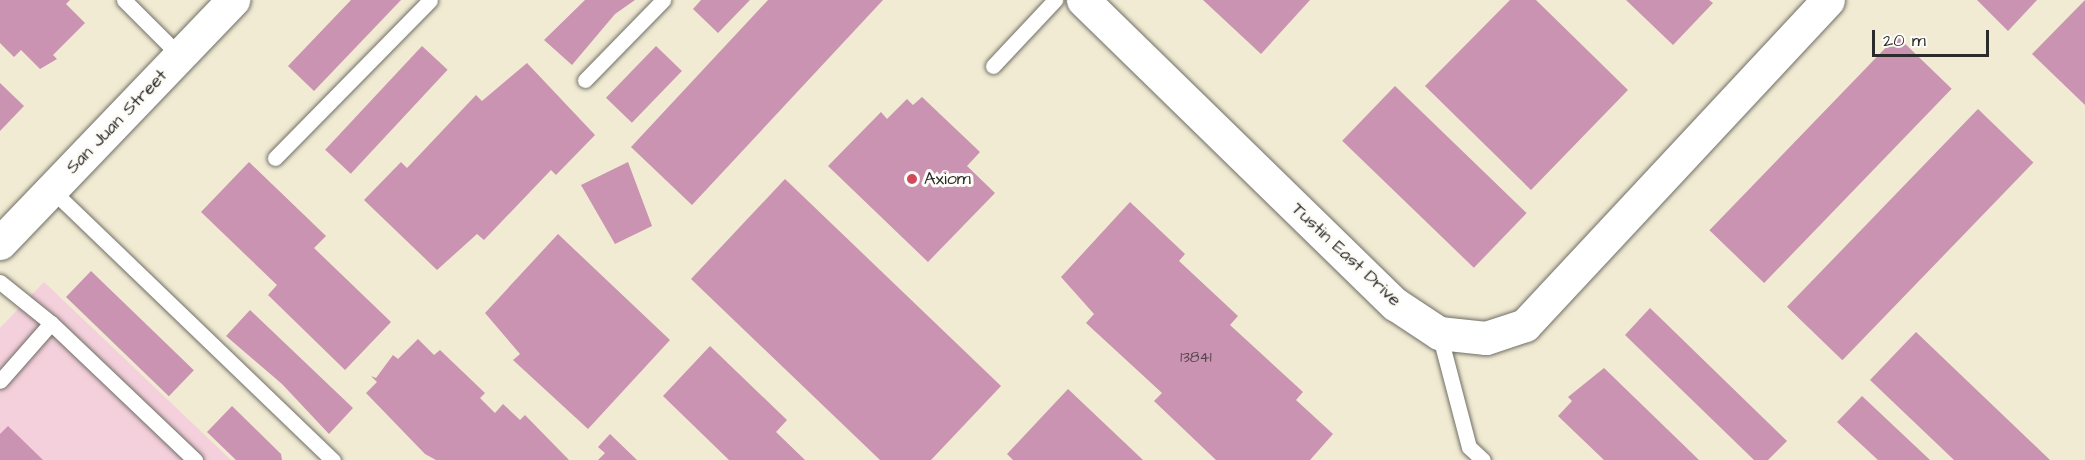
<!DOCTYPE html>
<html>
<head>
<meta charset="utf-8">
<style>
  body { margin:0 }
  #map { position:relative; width:2085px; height:460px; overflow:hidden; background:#f1ebd3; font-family:"Architects Daughter",sans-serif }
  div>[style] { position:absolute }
  .built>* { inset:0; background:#f4cfdc }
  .building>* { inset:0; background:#c993b1; transform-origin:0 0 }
  .roads { filter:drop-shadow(0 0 2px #706e66) drop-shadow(0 0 2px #706e66) }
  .service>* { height:15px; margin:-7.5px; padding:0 7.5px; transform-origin:7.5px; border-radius:7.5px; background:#fff }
  .tertiary>* { height:33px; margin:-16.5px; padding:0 16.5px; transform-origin:16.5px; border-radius:16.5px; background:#fff }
  .secondary>* { height:33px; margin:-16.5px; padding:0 16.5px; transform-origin:16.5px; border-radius:16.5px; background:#fff }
  .dots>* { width:16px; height:16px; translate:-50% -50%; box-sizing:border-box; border:3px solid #fdfcf7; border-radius:50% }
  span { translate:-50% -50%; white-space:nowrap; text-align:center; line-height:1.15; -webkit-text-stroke:6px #fdfcf7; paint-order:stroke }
  .number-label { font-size:15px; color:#52454c }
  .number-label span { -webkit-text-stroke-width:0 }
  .street-label { font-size:18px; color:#2b2b2b }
  .poi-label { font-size:18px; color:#2b2b2b }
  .left { translate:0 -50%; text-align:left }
  .scale { position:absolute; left:1872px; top:30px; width:117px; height:27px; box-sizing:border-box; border:3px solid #2b2b2b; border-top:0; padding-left:8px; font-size:18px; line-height:21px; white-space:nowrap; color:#2b2b2b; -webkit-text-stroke:4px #fdfcf7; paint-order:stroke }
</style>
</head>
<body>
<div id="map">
  <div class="built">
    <div style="clip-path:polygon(44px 282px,231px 460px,0 460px,0 328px)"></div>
  </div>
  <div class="building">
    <div style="clip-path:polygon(0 0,70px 0,66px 4px,85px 23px,53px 55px,57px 59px,40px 69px,21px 50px,14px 57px,0 43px)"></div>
    <div style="clip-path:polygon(351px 0,401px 0,314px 91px,288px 66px)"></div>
    <div style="clip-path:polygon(585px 0,635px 0,615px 14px,572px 65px,544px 40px)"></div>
    <div style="clip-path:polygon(701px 0,750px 0,718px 33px,693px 9px)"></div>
    <div style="clip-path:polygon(768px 0,883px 0,692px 205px,631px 147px)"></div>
    <div style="clip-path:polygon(1203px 0,1310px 0,1261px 54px)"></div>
    <div style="clip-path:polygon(1510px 0,1536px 0,1628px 90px,1531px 190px,1425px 86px)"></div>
    <div style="clip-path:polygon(1626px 0,1709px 0,1713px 3px,1673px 45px)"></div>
    <div style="clip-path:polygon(1977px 0,2037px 0,2008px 31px)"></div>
    <div style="clip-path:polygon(2085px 0,2085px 105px,2032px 54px)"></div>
    <div style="left:1897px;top:36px;width:76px;height:270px;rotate:44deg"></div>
    <div style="left:422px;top:46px;width:35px;height:142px;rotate:43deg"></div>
    <div style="left:656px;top:46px;width:36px;height:72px;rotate:44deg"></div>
    <div style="clip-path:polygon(527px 63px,595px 135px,556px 175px,551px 170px,484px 240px,477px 234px,437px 270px,364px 200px,401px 162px,407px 168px,476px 95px,482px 101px)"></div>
    <div style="clip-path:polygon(0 83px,24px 106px,0 131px)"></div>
    <div style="left:1395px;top:86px;width:183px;height:76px;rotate:44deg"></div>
    <div style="clip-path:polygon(922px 97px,980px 152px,967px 166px,995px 193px,928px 262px,828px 166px,881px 112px,887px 119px,907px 99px,913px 105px)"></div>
    <div style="left:1978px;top:109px;width:77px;height:275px;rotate:44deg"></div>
    <div style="clip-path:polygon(249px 162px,326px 236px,314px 248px,391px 322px,345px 370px,268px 295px,277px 285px,201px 212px)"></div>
    <div style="clip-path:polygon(628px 162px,652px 226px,615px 244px,581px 185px)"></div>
    <div style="clip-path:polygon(785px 179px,1001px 386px,931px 460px,880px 460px,691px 279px)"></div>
    <div style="clip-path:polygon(1130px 202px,1185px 254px,1179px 261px,1238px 316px,1230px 325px,1303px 392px,1296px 400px,1333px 434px,1310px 460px,1216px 460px,1154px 401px,1162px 393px,1086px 323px,1094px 314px,1061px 277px)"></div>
    <div style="clip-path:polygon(558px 234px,670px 340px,588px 429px,513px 360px,520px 354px,485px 313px)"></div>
    <div style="left:91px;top:271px;width:143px;height:36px;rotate:44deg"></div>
    <div style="clip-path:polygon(1650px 308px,1787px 441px,1768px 460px,1754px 460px,1625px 335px)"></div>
    <div style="clip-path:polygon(250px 310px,353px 408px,329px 434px,282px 384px,226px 336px)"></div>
    <div style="clip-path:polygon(1916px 332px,2050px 460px,1954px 460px,1870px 380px)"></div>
    <div style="clip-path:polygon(418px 339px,434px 355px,440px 350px,485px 393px,480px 398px,495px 413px,503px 404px,520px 420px,525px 415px,569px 460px,436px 460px,425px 454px,366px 393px,377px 382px,371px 376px,376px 378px,393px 355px,398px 359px)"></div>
    <div style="clip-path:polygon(710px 346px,787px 420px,776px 432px,805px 460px,729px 460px,663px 396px)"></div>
    <div style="clip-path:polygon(1604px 368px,1699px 460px,1604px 460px,1558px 416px,1572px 401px,1568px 397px)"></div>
    <div style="clip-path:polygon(1068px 389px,1143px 460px,1013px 460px,1007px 454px)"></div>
    <div style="clip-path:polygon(1862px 396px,1930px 460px,1878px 460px,1837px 422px)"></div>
    <div style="clip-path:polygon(232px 406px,281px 454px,282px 460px,236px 460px,207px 432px)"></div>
    <div style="clip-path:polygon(8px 426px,43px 460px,0 460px,0 434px)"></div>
    <div style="clip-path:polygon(610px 434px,637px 460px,598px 460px,605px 453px,598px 447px)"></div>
  </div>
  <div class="roads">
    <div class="service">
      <div style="left:124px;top:0;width:79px;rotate:45deg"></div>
      <div style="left:993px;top:66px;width:91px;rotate:-46.8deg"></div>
      <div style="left:585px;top:80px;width:112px;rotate:-45.7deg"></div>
      <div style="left:275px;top:158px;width:221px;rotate:-45.5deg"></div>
      <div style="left:52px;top:190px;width:390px;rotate:43.9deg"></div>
      <div style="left:0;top:282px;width:65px;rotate:38.8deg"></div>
      <div style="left:51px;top:323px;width:77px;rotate:131.3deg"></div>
      <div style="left:51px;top:323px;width:199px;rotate:43.6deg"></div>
      <div style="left:1439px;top:333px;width:118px;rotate:75.3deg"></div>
      <div style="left:1469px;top:447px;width:19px;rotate:43deg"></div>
    </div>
    <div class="tertiary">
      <div style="left:1083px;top:0;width:436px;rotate:44.3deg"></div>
      <div style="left:1395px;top:304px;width:53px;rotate:33.4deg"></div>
      <div style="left:1439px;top:333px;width:47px;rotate:6.1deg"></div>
      <div style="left:1486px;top:338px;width:41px;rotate:-18.4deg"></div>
      <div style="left:1525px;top:325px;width:444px;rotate:-47deg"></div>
    </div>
    <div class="secondary">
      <div style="left:0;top:243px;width:337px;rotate:-46.2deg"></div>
    </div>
  </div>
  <div class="dots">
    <div style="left:912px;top:179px;background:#d1495b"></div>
  </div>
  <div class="number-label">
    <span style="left:1196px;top:358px">13841</span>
  </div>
  <div class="street-label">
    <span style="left:117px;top:122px;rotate:-46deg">San Juan Street</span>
    <span style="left:1346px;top:255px;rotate:43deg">Tustin East Drive</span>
  </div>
  <div class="poi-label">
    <span class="left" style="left:924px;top:179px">Axiom</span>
  </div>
  <div class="scale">20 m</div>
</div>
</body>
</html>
